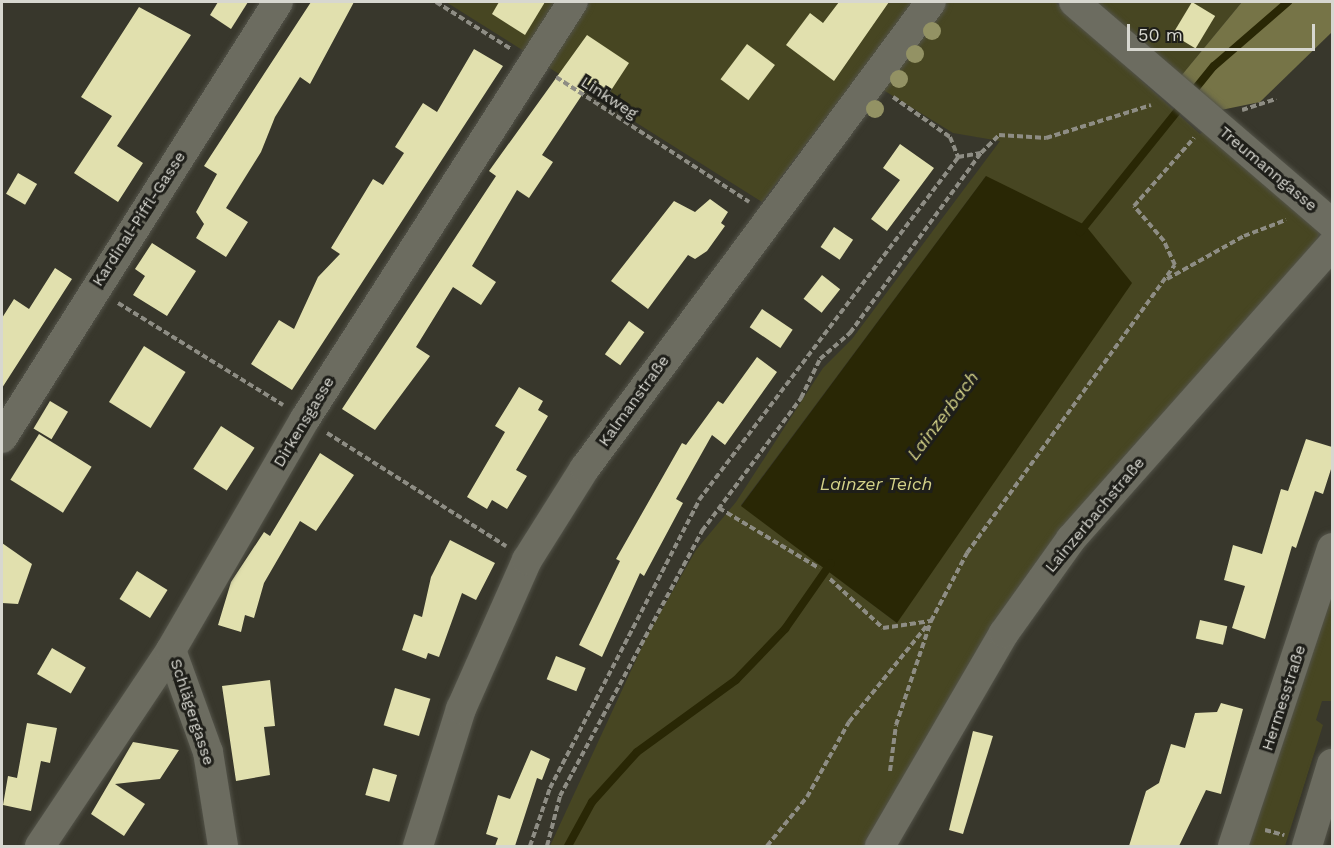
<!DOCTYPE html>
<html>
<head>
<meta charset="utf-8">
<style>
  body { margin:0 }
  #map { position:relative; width:1334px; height:848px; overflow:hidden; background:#38372c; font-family:"Work Sans",sans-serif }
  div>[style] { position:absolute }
  .green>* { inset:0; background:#474622 }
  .forest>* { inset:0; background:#767447 }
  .water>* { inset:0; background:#292705 }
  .stream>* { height:8px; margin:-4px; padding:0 4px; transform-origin:4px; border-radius:4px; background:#292705 }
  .building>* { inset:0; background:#e1e0ae; transform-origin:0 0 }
  .path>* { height:4px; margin-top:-2px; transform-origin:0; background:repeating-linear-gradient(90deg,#8e8d84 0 6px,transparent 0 9px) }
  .roads { filter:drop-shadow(0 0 2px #535349) drop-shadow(0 0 2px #535349) }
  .minor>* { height:30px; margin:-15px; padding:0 15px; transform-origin:15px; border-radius:15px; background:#6c6c60 }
  .trees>* { width:18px; height:18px; margin:-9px; border-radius:50%; background:#939264 }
  span { translate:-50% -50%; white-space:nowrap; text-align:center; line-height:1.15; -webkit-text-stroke:6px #1e1e19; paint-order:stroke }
  .street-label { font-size:16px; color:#d7d7d0 }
  .water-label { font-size:18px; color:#d4d288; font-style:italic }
  .frame { position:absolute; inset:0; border:3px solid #d7d7d0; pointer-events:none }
  .scale { position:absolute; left:1127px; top:24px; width:188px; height:27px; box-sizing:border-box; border:3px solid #d7d7d0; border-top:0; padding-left:8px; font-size:18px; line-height:21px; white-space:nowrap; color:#d7d7d0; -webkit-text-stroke:4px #1e1e19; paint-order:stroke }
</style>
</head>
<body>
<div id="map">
  <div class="green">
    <div style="clip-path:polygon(446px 2px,560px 2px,527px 53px)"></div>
    <div style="clip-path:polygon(590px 2px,914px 2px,762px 202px,548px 67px)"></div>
    <div style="clip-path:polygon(evenodd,944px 2px,1055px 2px,1200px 134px,1205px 130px,1320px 231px,1316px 243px,1208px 367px,870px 846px,550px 846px,647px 636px,696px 550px,736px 502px,823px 368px,852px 339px,1000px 141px,953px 133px,880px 88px,944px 2px,986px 176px,897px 623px,741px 505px,986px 176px)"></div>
    <div style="clip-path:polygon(1097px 2px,1242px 2px,1181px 76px)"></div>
    <div style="clip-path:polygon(1332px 565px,1332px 701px,1322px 701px,1316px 720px,1323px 725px,1285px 846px,1243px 846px)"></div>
  </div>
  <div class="forest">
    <div style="clip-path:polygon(1242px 2px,1332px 2px,1332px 32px,1260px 102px,1221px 110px,1181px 76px)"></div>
  </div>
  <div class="water">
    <div style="clip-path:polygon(986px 176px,1085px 225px,1132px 283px,897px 623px,741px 506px)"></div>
  </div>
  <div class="stream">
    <div style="left:1191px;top:94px;width:36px;rotate:-51deg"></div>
    <div style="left:1214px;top:66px;width:98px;rotate:-40.9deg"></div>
    <div style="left:1080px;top:232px;width:164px;rotate:-51.2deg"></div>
    <div style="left:568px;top:846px;width:50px;rotate:-61.4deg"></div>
    <div style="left:592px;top:802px;width:67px;rotate:-48deg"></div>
    <div style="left:637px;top:752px;width:122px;rotate:-36deg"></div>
    <div style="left:736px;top:680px;width:71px;rotate:-46.1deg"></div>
    <div style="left:785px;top:629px;width:80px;rotate:-55.1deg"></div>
  </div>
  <div class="building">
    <div style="clip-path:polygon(218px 2px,248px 2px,231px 29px,210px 15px)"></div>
    <div style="clip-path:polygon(311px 2px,354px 2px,310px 84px,300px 77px,275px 117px,261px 152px,226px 208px,248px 222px,226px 257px,196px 238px,204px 224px,196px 212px,217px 174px,204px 166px)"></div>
    <div style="clip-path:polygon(499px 2px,545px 2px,525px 35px,492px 14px)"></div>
    <div style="clip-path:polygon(839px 2px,889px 2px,834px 81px,786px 45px,810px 13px,823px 23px)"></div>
    <div style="left:1192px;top:2px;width:27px;height:38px;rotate:31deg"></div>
    <div style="clip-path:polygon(139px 7px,191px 35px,117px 146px,143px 163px,118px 202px,74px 173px,112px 116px,81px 97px)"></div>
    <div style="clip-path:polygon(587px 35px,629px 63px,608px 95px,590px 83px,542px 155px,553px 162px,529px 198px,517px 190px,472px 266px,496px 282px,481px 305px,453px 287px,416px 347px,430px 356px,375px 430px,342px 409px,496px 176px,489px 171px)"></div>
    <div style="left:747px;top:44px;width:35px;height:44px;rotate:37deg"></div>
    <div style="clip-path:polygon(474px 49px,503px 66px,292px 390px,251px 364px,279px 320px,294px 329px,318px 277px,340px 254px,331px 248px,373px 179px,383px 185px,404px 153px,395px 147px,423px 103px,437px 112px)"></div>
    <div style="clip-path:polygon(900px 144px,934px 168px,887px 231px,871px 219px,900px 180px,883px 168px)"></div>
    <div style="left:18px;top:173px;width:22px;height:24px;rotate:30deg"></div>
    <div style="clip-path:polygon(710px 199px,728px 212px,721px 223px,725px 226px,707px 251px,695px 259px,688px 255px,648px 309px,611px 281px,674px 201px,695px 212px)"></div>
    <div style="left:834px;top:227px;width:23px;height:24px;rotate:34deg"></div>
    <div style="clip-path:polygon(152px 243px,196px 271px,167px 316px,133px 295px,145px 276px,135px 269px)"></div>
    <div style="clip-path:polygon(55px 268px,72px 279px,2px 388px,2px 318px,14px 299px,29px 309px)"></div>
    <div style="left:822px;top:275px;width:23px;height:30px;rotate:38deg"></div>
    <div style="left:762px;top:309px;width:37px;height:22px;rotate:34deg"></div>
    <div style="left:629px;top:321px;width:19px;height:41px;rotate:36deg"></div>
    <div style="left:144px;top:346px;width:49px;height:66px;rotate:32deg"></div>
    <div style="clip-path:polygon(757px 357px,777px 372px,725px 445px,712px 435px,676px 499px,683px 503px,644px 576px,640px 573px,602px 657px,579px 645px,620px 561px,616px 559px,682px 443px,686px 445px,718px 401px,723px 404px)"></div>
    <div style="clip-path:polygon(519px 387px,543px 401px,538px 410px,548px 416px,516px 470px,527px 476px,507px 509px,492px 500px,487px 509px,467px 497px,505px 432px,495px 426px)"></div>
    <div style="left:50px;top:401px;width:21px;height:32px;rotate:31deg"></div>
    <div style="left:221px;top:426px;width:40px;height:51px;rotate:33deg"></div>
    <div style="left:39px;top:434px;width:62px;height:54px;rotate:32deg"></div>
    <div style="clip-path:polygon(1306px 439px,1332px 447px,1332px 466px,1323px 494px,1315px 491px,1296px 548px,1292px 546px,1265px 639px,1232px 628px,1245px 586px,1224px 580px,1233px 545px,1262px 554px,1281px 489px,1288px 491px)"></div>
    <div style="clip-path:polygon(320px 453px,354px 475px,316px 531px,300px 521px,264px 583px,254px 618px,245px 615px,241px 632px,218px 625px,231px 582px,264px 532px,270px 536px)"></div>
    <div style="clip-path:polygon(450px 540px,495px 563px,476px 600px,462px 593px,439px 657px,428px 653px,426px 659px,402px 650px,414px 614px,422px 617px,431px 577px)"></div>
    <div style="clip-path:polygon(2px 543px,32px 564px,18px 604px,2px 603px)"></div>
    <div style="left:137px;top:571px;width:36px;height:33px;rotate:32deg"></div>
    <div style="left:1200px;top:620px;width:28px;height:19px;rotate:13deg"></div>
    <div style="left:52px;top:648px;width:39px;height:30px;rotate:30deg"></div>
    <div style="left:556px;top:656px;width:32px;height:25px;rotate:22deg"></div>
    <div style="clip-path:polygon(270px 680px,275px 726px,264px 727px,270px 775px,236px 781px,222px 686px)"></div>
    <div style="left:395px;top:688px;width:37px;height:39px;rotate:17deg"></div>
    <div style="clip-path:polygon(1221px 703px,1243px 709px,1221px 794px,1206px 790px,1179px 846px,1129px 846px,1146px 791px,1159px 783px,1171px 744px,1185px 748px,1195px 713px,1217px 712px)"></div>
    <div style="clip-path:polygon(27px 723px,57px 728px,50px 763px,41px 761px,31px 811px,3px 805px,8px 776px,17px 778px)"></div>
    <div style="clip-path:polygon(973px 731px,993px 736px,963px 834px,949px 830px)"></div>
    <div style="clip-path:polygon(133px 742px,179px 750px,160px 779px,115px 784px,145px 804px,124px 836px,91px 814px)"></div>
    <div style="clip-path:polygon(531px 750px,550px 759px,542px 780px,537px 778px,515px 846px,495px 846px,498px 838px,486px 834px,498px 795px,510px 799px)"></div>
    <div style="left:373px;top:768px;width:25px;height:28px;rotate:16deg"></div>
  </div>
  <div class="path">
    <div style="left:436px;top:2px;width:89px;rotate:32.1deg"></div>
    <div style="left:556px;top:77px;width:230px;rotate:32.9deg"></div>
    <div style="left:893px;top:97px;width:70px;rotate:35.1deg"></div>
    <div style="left:950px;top:137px;width:22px;rotate:68deg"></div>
    <div style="left:1242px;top:110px;width:36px;rotate:-18deg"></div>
    <div style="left:1167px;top:279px;width:88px;rotate:-29.2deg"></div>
    <div style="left:1244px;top:236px;width:45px;rotate:-20.9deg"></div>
    <div style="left:118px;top:303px;width:194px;rotate:31.7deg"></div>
    <div style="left:327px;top:433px;width:212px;rotate:32.3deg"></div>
    <div style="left:719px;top:508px;width:117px;rotate:31deg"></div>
    <div style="left:830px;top:579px;width:72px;rotate:42.8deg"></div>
    <div style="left:883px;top:628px;width:48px;rotate:-8.5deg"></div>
    <div style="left:890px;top:771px;width:46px;rotate:-82.6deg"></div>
    <div style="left:896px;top:725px;width:110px;rotate:-71.4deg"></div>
    <div style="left:931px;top:621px;width:77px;rotate:-62.1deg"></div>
    <div style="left:967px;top:553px;width:355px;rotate:-54.2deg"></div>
    <div style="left:1175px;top:265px;width:26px;rotate:-115deg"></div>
    <div style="left:1164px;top:241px;width:46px;rotate:-130.6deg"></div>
    <div style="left:1134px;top:206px;width:91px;rotate:-48.6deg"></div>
    <div style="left:1265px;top:830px;width:20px;rotate:15deg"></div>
    <div style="left:530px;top:846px;width:61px;rotate:-71deg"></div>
    <div style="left:550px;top:788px;width:324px;rotate:-62.6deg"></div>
    <div style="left:699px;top:500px;width:430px;rotate:-52.9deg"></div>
    <div style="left:958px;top:157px;width:23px;rotate:-10deg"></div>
    <div style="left:547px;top:846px;width:52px;rotate:-75.4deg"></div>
    <div style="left:560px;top:796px;width:301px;rotate:-61.8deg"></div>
    <div style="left:702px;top:531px;width:166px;rotate:-53.3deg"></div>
    <div style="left:801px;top:398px;width:43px;rotate:-64deg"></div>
    <div style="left:820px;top:359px;width:40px;rotate:-41deg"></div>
    <div style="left:850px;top:333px;width:223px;rotate:-54deg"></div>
    <div style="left:981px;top:153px;width:25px;rotate:-45deg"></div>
    <div style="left:999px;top:135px;width:47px;rotate:3.7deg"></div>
    <div style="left:1046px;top:138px;width:110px;rotate:-17.4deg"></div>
    <div style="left:767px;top:846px;width:63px;rotate:-50.8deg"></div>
    <div style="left:807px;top:797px;width:86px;rotate:-60.8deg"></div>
    <div style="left:849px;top:722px;width:126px;rotate:-51.1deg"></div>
  </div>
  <div class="roads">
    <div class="minor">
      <div style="left:1074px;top:2px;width:340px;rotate:40.7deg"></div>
      <div style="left:2px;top:438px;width:516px;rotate:-57.67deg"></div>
      <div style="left:171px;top:650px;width:109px;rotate:70.1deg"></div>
      <div style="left:208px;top:752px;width:95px;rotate:80.9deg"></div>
      <div style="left:40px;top:846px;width:236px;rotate:-56.2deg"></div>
      <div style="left:171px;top:650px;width:267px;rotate:-59.9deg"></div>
      <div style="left:305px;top:419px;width:496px;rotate:-57.3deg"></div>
      <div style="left:418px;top:846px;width:144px;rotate:-72.6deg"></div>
      <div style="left:461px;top:709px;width:163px;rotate:-66.1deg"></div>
      <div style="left:527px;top:560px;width:109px;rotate:-57.8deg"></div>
      <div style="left:585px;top:468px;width:580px;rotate:-53.41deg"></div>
      <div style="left:880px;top:846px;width:246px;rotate:-59.8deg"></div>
      <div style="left:1004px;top:633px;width:115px;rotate:-54.5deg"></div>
      <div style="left:1071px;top:539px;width:393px;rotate:-48.4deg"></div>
      <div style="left:1233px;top:846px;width:314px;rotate:-71.6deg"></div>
      <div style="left:1307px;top:846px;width:86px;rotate:-73deg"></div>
    </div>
  </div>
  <div class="trees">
    <div style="left:932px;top:31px"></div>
    <div style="left:915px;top:54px"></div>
    <div style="left:899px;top:79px"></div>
    <div style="left:875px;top:109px"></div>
  </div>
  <div class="street-label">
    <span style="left:609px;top:98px;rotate:33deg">Linkweg</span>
    <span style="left:1268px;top:169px;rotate:40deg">Treumanngasse</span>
    <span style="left:139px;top:219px;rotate:-57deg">Kardinal-Piffl-Gasse</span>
    <span style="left:634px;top:401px;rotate:-54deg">Kalmanstraße</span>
    <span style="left:304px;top:422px;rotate:-59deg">Dirkensgasse</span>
    <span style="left:1095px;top:515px;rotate:-50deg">Lainzerbachstraße</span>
    <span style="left:1284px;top:698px;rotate:-72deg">Hermesstraße</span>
    <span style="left:192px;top:712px;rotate:72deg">Schlägergasse</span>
  </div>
  <div class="water-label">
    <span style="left:943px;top:416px;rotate:-53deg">Lainzerbach</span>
    <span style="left:876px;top:484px">Lainzer Teich</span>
  </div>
  <div class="frame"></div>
  <div class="scale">50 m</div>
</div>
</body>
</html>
